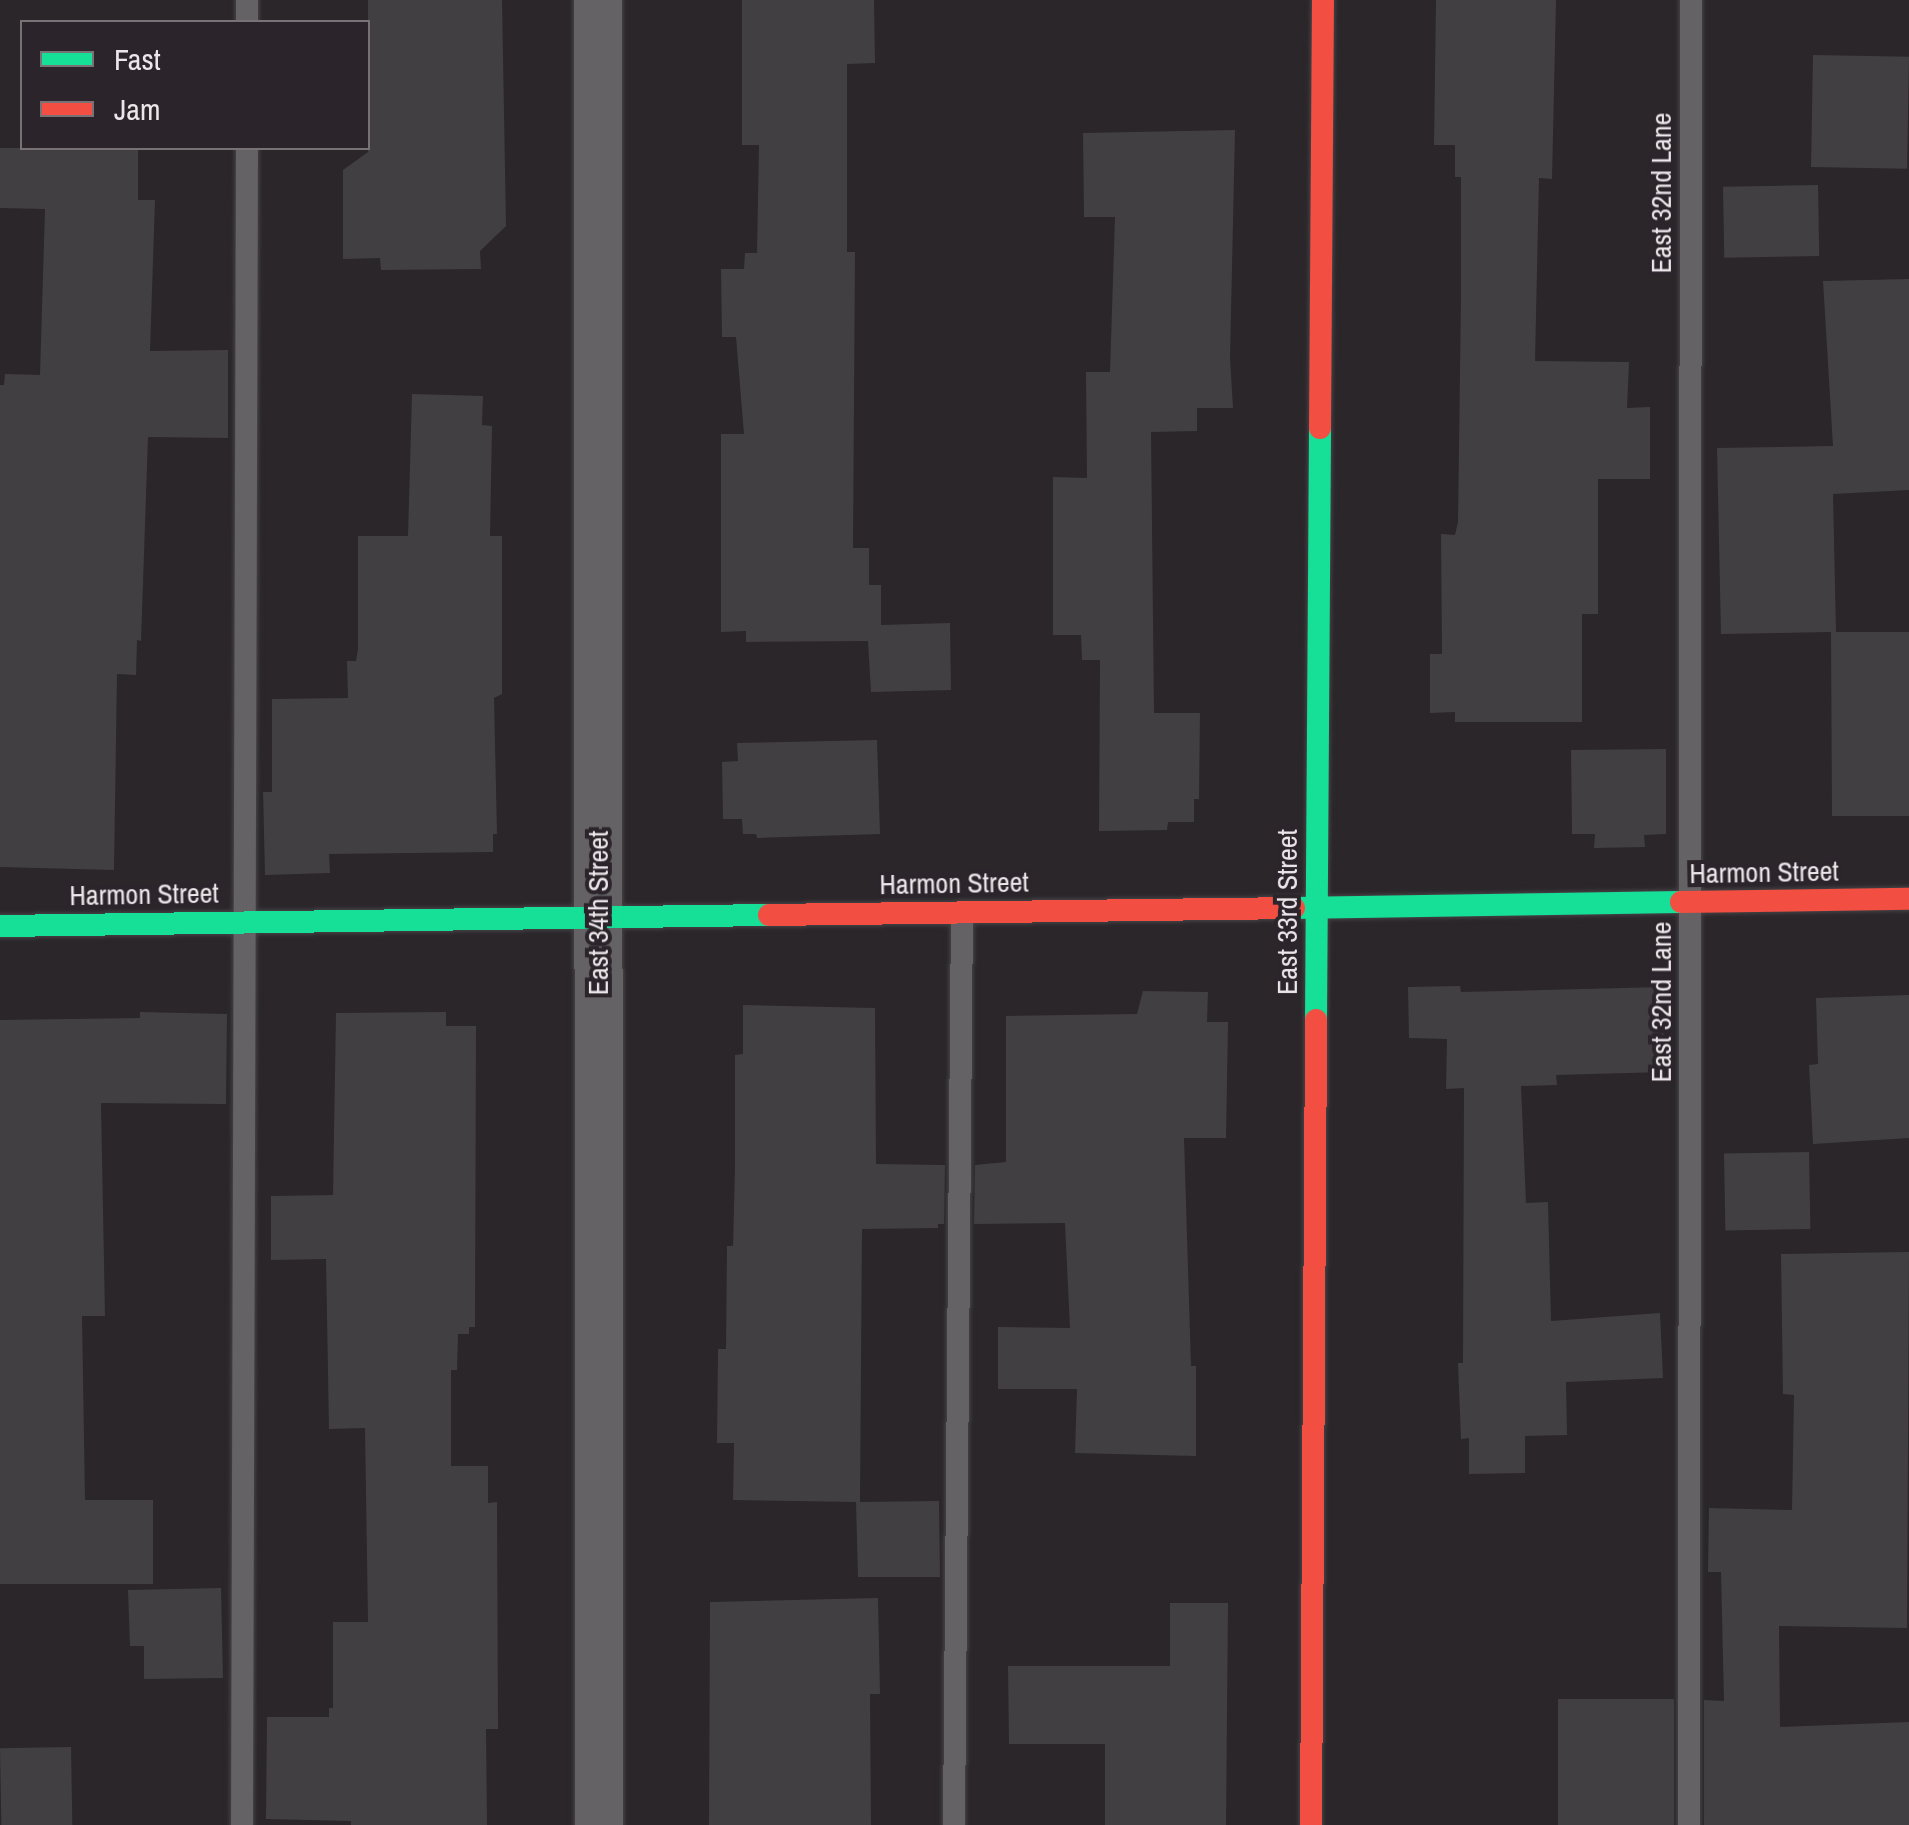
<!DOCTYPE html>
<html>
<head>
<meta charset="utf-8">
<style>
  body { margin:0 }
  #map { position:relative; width:1909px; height:1825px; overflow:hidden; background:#2a262a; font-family:"Archivo Narrow",sans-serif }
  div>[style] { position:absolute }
  .building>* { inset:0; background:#423f43; transform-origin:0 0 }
  .roads { filter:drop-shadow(0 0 2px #464346) drop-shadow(0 0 2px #464346) }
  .lane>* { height:22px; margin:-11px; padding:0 11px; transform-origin:11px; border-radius:11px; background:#646264 }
  .street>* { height:48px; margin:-24px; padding:0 24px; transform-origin:24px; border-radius:24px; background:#646264 }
  .fast>* { height:22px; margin:-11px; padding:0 11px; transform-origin:11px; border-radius:11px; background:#16e098 }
  .jam>* { height:22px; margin:-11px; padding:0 11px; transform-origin:11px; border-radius:11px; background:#f24e42 }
  span { translate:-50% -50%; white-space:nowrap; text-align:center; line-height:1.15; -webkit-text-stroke:8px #2b252b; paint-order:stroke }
  .street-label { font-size:28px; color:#ebe6ea }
  .legend { position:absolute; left:20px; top:20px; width:350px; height:130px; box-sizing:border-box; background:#2b252b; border:2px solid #787277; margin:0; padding:12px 18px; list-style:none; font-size:30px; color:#ebe6ea }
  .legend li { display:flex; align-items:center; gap:20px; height:50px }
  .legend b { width:50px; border:2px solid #787277 }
</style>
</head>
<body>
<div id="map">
  <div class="building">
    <div style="clip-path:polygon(368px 0,502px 0,506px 226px,480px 251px,481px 269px,381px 270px,380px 258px,343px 259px,343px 170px,368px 152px)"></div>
    <div style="clip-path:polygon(742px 0,874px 0,875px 63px,847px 64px,847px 252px,855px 252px,853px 548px,869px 548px,869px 585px,881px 585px,881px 625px,950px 623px,951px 690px,871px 692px,868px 641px,746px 642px,746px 631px,721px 632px,721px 434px,744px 434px,736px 337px,722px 337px,721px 269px,744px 269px,745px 253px,757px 253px,759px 145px,742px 145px)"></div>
    <div style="clip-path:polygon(1436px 0,1556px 0,1552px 179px,1539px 178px,1535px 361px,1629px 362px,1627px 408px,1650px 407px,1650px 479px,1598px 479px,1598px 614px,1582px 614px,1582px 722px,1455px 722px,1455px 712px,1430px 713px,1430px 654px,1442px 654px,1441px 534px,1455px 535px,1458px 522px,1461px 297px,1461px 177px,1455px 177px,1455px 145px,1434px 145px)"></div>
    <div style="left:1813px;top:55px;width:96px;height:112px;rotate:1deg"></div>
    <div style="clip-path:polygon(1235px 130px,1230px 358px,1233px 408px,1197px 408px,1197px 431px,1151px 432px,1154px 713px,1200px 713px,1199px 799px,1194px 799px,1194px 822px,1168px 822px,1167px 830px,1099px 831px,1100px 660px,1082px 660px,1081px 635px,1053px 635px,1053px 477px,1087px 478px,1086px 372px,1110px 372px,1115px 217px,1084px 217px,1083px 133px)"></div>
    <div style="clip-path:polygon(0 148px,138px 148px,138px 200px,155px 200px,150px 351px,228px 350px,228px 438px,148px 437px,141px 641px,137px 640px,136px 675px,117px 674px,114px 870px,0 867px,0 385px,4px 385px,5px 374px,40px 375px,45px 209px,0 208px)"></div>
    <div style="left:1818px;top:185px;width:71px;height:95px;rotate:89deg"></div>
    <div style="clip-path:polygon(1909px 279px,1909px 490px,1833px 494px,1836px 632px,1909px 632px,1909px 816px,1832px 816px,1831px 632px,1721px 634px,1717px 448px,1833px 446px,1823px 281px)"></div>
    <div style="clip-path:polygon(412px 394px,483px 396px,482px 425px,492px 426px,490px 536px,502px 536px,502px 694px,494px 698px,497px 834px,493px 834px,493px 852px,329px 854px,330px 873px,265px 875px,263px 792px,272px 792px,272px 699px,348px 698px,347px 661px,356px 661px,358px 649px,358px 536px,408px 536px)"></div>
    <div style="clip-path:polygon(877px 740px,880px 834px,757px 838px,756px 834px,743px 834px,742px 819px,723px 819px,722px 762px,738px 761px,737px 743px)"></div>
    <div style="clip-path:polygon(1666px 749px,1666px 834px,1644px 835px,1645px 847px,1594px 848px,1595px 834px,1572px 834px,1571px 750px)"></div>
    <div style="clip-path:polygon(1460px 986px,1461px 992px,1663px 987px,1664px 1072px,1556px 1075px,1557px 1085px,1521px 1086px,1526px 1203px,1548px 1202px,1551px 1321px,1660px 1313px,1663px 1378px,1566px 1382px,1567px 1435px,1525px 1436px,1525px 1473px,1469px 1474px,1469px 1438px,1461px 1439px,1458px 1363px,1463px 1363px,1464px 1088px,1446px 1089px,1447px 1039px,1409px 1038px,1408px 987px)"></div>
    <div style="clip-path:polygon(1143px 991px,1208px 992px,1207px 1022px,1228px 1022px,1226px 1138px,1184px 1138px,1191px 1366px,1196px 1366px,1196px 1456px,1075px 1453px,1077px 1389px,998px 1389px,998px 1327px,1070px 1328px,1065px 1223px,974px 1224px,975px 1165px,1006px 1162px,1006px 1016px,1137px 1014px)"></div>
    <div style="clip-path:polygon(1909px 995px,1909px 1138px,1813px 1144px,1809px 1065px,1818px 1064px,1816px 998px)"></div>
    <div style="clip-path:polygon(743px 1005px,875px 1008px,876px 1164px,945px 1165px,944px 1224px,938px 1224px,938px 1228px,862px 1229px,860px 1502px,939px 1501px,940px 1577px,858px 1577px,856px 1502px,733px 1500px,734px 1443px,717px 1443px,718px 1349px,726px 1349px,727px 1246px,733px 1246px,735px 1167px,735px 1055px,743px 1054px)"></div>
    <div style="clip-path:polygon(140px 1012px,227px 1014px,226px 1104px,101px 1103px,105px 1316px,82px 1316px,85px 1500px,153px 1500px,153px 1584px,0 1584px,0 1020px,140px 1018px)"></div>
    <div style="clip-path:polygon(446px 1012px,446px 1026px,476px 1026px,475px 1327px,469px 1327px,469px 1334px,458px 1334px,457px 1370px,451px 1370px,451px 1466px,488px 1466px,488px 1503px,497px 1502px,498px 1729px,486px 1729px,487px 1825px,351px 1825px,351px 1821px,266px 1819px,267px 1717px,329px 1717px,329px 1708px,333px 1708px,333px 1622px,368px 1622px,365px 1428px,329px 1429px,326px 1259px,271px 1260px,271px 1196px,333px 1195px,336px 1013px)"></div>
    <div style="left:1809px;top:1152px;width:77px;height:85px;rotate:89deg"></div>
    <div style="clip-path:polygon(1909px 1252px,1907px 1628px,1779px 1626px,1780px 1727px,1909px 1722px,1909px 1825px,1704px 1825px,1704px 1700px,1724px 1701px,1721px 1572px,1708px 1572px,1709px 1508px,1792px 1510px,1794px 1395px,1783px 1394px,1781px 1254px)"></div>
    <div style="clip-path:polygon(221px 1588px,223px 1678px,144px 1679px,144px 1646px,130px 1646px,128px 1590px)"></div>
    <div style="clip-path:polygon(878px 1598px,880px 1694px,870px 1694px,871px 1825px,709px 1825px,710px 1602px)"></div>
    <div style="clip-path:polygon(1170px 1603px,1228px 1603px,1226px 1825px,1105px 1825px,1105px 1744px,1009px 1744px,1008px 1666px,1170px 1666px)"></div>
    <div style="left:1558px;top:1699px;width:116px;height:126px"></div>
    <div style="left:71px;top:1747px;width:78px;height:71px;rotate:89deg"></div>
  </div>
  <div class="roads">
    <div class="lane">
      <div style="left:247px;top:22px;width:22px;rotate:-90deg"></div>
      <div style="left:242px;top:1825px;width:1677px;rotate:-89.83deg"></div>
      <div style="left:954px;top:1825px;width:913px;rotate:-89.5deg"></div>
      <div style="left:1689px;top:1825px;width:1825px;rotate:-89.94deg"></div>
    </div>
    <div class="street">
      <div style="left:598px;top:0;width:1825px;rotate:89.97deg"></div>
    </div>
    <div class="fast">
      <div style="left:1294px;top:908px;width:387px;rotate:-0.9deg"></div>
      <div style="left:0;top:926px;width:769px;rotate:-0.82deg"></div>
      <div style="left:1316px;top:1020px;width:592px;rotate:-89.61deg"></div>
    </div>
    <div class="jam">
      <div style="left:1320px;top:428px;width:428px;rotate:-89.6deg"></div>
      <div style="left:1681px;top:902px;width:228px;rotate:-0.8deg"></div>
      <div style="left:769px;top:915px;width:525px;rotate:-0.76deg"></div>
      <div style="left:1311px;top:1825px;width:805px;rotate:-89.64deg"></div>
    </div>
  </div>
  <div class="street-label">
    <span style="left:1661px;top:193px;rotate:-90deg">East 32nd Lane</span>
    <span style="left:1764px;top:872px;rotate:-1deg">Harmon Street</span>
    <span style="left:954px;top:883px;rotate:-1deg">Harmon Street</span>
    <span style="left:144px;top:894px;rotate:-1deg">Harmon Street</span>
    <span style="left:1287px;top:912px;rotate:-90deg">East 33rd Street</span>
    <span style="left:598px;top:913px;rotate:-90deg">East 34th Street</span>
    <span style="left:1661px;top:1002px;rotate:-90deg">East 32nd Lane</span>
  </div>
  <ul class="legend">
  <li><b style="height:12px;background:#16e098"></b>Fast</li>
  <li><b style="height:12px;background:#f24e42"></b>Jam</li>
  </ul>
</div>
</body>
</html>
